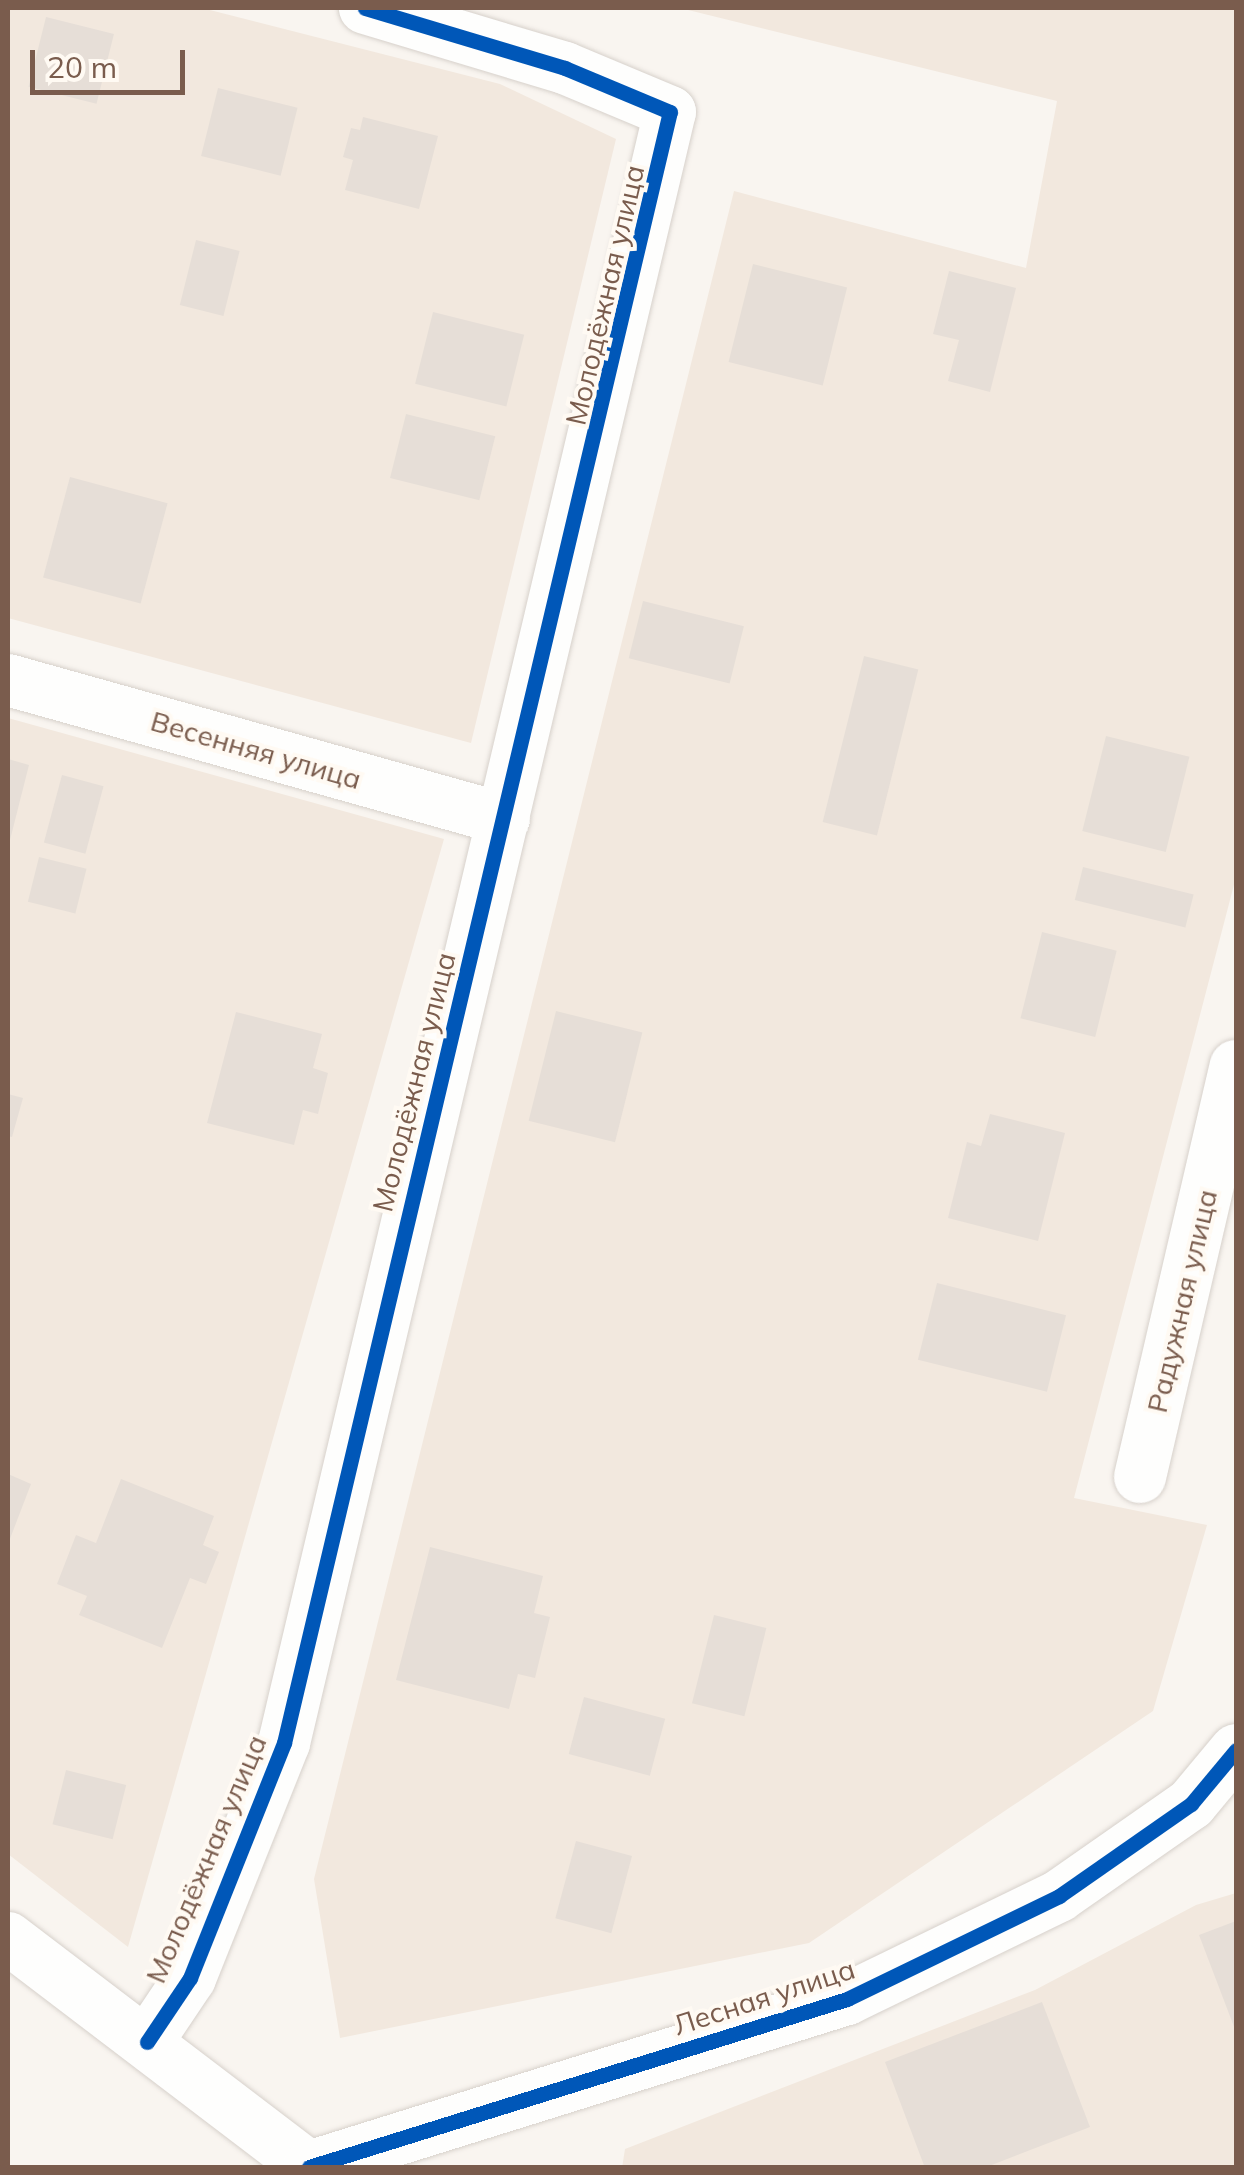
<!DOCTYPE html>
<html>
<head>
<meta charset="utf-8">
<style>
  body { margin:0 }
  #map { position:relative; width:1244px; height:2175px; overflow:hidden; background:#f9f5f0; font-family:Mulish,sans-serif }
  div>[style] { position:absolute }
  .residential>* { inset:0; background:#f2e8de }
  .building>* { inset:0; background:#e6ded7; transform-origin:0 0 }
  .roads { filter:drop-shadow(0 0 2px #d7d1cb) drop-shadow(0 0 2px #d7d1cb) }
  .minor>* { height:52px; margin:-26px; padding:0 26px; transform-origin:26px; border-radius:26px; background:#fefefd }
  .cycleway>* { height:15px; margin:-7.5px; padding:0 7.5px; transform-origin:7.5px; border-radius:7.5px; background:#0057b8 }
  span { translate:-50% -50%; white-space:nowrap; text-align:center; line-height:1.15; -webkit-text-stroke:8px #fffaf3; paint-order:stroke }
  .street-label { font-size:28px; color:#7a5c4d }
  .frame { position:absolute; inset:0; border:10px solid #7a5c4d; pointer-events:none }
  .scale { position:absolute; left:30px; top:50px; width:155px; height:45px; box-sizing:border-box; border:5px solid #7a5c4d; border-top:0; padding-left:12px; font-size:30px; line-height:35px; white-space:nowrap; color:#7a5c4d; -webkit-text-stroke:8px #fffaf3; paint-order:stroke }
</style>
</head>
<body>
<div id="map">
  <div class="residential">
    <div style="clip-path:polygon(8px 8px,202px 8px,500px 84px,616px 139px,471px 743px,8px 618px)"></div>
    <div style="clip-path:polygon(680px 8px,1236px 8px,1236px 877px,1074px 1498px,1207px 1525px,1153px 1711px,809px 1943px,340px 2038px,314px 1879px,734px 191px,1026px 268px,1057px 101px)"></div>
    <div style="clip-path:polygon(8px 718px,444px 839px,128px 1947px,8px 1854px)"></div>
    <div style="clip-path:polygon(1236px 1893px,1236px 2167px,622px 2168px,625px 2149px,1035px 1990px,1196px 1905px)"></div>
  </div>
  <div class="building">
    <div style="left:46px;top:17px;width:70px;height:72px;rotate:14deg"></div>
    <div style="left:218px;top:88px;width:82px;height:70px;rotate:14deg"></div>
    <div style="clip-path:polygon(363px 117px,438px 136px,419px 209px,345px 190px,353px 160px,343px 157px,351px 128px,360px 130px)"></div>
    <div style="left:196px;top:240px;width:45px;height:67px;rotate:14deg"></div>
    <div style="left:753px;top:264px;width:97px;height:101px;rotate:14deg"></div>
    <div style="clip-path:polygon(949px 271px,1016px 288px,990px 392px,948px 381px,959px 340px,933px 334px)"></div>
    <div style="left:433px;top:312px;width:94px;height:74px;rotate:14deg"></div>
    <div style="left:406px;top:414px;width:92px;height:66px;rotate:14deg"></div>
    <div style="left:70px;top:477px;width:101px;height:104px;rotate:15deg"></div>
    <div style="left:643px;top:601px;width:104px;height:59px;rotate:14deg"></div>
    <div style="left:864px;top:656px;width:56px;height:171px;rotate:14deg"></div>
    <div style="left:1106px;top:736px;width:86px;height:98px;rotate:14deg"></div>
    <div style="clip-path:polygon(8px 759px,29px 765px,9px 844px,8px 844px)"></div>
    <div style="left:62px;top:775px;width:43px;height:70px;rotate:15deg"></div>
    <div style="left:39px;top:857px;width:49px;height:46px;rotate:14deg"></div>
    <div style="left:1083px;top:867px;width:114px;height:34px;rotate:14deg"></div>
    <div style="left:1042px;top:932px;width:77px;height:89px;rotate:14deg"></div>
    <div style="left:556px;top:1011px;width:89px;height:113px;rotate:14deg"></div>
    <div style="clip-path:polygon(236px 1012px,322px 1034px,313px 1068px,328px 1073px,318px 1114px,303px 1110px,294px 1145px,207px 1123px)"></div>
    <div style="clip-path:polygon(8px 1094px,23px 1098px,12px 1137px,8px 1136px)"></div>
    <div style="clip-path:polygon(990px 1114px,1065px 1133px,1038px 1241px,948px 1218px,967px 1142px,981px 1146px)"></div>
    <div style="left:937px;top:1283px;width:133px;height:79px;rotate:14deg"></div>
    <div style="clip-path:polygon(8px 1474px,31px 1484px,8px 1544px)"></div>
    <div style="clip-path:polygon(121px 1479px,214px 1516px,203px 1545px,219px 1552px,206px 1584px,190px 1578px,162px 1648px,79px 1615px,87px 1596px,57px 1584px,76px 1535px,96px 1543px)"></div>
    <div style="clip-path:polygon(430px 1547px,543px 1576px,534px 1613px,550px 1617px,535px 1678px,518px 1674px,509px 1709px,396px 1680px)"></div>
    <div style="left:714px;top:1615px;width:54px;height:91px;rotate:14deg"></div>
    <div style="left:584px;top:1697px;width:84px;height:59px;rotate:15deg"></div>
    <div style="left:66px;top:1770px;width:62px;height:56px;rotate:14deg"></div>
    <div style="left:576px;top:1841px;width:58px;height:80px;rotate:15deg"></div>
    <div style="clip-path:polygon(1236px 1921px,1236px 2032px,1199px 1935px)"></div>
    <div style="clip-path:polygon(1042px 2002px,1090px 2127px,984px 2168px,925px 2168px,885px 2062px)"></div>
  </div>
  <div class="roads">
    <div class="minor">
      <div style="left:8px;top:680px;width:515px;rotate:15.66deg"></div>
      <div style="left:1140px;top:1477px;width:422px;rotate:-76.9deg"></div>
      <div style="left:8px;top:1938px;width:380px;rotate:37.3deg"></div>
      <div style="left:147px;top:2042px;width:77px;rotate:-56.1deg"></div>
      <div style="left:190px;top:1978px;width:253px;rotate:-68.2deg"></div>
      <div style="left:284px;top:1743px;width:1676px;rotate:-76.69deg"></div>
      <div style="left:670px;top:112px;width:114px;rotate:-157.3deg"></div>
      <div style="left:565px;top:68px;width:209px;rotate:-163.3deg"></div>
      <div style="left:309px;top:2167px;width:564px;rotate:-17.34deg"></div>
      <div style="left:847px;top:1999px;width:236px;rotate:-25.9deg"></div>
      <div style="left:1059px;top:1896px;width:161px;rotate:-34.9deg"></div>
      <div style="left:1191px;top:1804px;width:70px;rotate:-50.2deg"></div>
    </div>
  </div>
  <div class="cycleway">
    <div style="left:147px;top:2042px;width:77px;rotate:-56.1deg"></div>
    <div style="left:190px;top:1978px;width:253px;rotate:-68.2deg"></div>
    <div style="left:284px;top:1743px;width:1676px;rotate:-76.69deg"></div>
    <div style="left:670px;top:112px;width:114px;rotate:-157.3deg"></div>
    <div style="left:565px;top:68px;width:209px;rotate:-163.3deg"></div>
    <div style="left:309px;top:2167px;width:564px;rotate:-17.34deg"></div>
    <div style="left:847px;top:1999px;width:236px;rotate:-25.9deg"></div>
    <div style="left:1059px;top:1896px;width:161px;rotate:-34.9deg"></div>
    <div style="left:1191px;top:1804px;width:70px;rotate:-50.2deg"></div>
  </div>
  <div class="street-label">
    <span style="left:605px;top:295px;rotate:-77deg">Молодёжная улица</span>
    <span style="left:256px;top:750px;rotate:16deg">Весенняя улица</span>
    <span style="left:414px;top:1082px;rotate:-76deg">Молодёжная улица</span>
    <span style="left:1182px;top:1301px;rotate:-77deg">Радужная улица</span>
    <span style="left:206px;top:1859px;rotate:-67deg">Молодёжная улица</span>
    <span style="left:764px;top:1997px;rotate:-18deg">Лесная улица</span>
  </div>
  <div class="frame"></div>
  <div class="scale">20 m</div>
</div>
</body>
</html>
